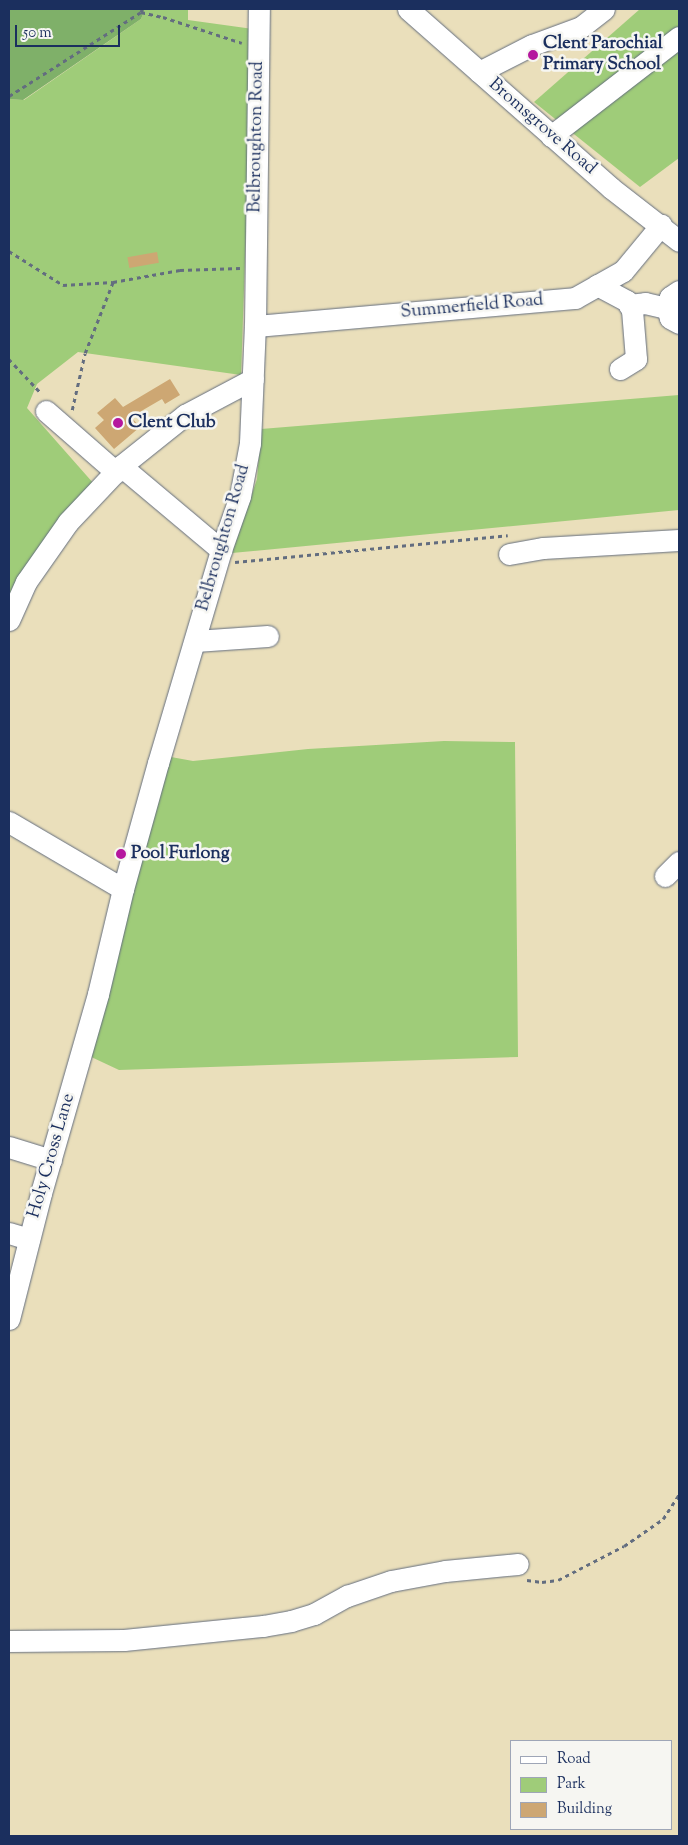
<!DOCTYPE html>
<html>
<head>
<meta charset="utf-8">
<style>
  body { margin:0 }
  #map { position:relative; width:688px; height:1845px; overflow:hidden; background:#eadfbb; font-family:"Sorts Mill Goudy",serif }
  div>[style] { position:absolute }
  .green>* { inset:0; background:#9fcc79 }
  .forest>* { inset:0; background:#7fb069 }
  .building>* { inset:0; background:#cda773; transform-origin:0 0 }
  .path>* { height:2.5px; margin-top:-1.25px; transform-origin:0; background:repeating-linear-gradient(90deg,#636d7f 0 4px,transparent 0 8px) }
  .roads { filter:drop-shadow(0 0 1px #636d7f) drop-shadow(0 0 1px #636d7f) }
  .minor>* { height:21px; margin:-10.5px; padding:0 10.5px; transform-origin:10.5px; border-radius:10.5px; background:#fff }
  .dots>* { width:14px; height:14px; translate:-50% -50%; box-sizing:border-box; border:2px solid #f6f6f2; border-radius:50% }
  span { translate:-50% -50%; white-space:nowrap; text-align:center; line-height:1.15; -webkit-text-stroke:5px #f6f6f2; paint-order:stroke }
  .poi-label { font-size:18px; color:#1b2f5e; font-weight:700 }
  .left { translate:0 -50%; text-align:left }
  .street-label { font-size:18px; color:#1b2f5e }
  .frame { position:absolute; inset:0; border:10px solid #1b2f5e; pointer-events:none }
  .legend { position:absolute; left:510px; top:1740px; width:162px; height:90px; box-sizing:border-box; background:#f6f6f2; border:1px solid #9ea6b7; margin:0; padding:6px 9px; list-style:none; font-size:15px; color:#1b2f5e }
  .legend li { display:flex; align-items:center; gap:10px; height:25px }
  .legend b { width:25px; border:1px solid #9ea6b7 }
  .scale { position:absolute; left:15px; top:25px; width:105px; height:22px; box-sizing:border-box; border:2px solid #1b2f5e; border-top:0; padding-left:6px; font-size:15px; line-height:18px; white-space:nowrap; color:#1b2f5e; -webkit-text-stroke:4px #f6f6f2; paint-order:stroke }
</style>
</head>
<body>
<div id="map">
  <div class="green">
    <div style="clip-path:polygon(145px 9px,188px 9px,188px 20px,253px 29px,241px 375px,78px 352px,37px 384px,27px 408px,94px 484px,9px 603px,9px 99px,24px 100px,141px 19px)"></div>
    <div style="clip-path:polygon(640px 9px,679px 9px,679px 158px,640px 187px,534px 102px)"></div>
    <div style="clip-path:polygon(679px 395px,679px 510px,232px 553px,257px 479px,261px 429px)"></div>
    <div style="clip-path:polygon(444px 741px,515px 742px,518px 1057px,119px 1070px,87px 1055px,171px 757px,193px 761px,308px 749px)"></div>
  </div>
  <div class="forest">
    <div style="clip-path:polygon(9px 9px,145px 9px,141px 19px,23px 100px,9px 99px)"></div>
  </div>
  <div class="building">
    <div style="left:157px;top:252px;width:11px;height:30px;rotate:80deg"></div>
    <div style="clip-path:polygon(170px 379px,180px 395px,165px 404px,162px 399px,131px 417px,140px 427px,114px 449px,95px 428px,104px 420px,97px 413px,115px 398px,123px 407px)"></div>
  </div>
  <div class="path">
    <div style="left:141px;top:12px;width:23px;rotate:13deg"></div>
    <div style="left:163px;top:17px;width:83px;rotate:18.2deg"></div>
    <div style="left:9px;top:96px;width:156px;rotate:-32.5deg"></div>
    <div style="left:141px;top:12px;width:3px;rotate:-72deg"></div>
    <div style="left:9px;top:251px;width:64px;rotate:32.2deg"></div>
    <div style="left:63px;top:285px;width:50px;rotate:-3.4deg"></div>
    <div style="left:9px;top:359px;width:48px;rotate:46.7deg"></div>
    <div style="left:72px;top:410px;width:58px;rotate:-77.2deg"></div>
    <div style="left:85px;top:353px;width:76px;rotate:-68.5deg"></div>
    <div style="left:113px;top:282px;width:68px;rotate:-10.2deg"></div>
    <div style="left:180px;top:270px;width:60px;rotate:-1.9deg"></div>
    <div style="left:235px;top:562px;width:274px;rotate:-5.6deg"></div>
    <div style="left:527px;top:1580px;width:15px;rotate:8deg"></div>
    <div style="left:542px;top:1582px;width:16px;rotate:-7deg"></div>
    <div style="left:558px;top:1580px;width:74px;rotate:-27.3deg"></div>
    <div style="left:624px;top:1546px;width:47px;rotate:-34.7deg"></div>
    <div style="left:663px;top:1519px;width:30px;rotate:-57deg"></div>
  </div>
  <div class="roads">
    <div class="minor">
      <div style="left:408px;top:9px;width:271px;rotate:41.4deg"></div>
      <div style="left:611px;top:188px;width:86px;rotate:37.9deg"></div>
      <div style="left:479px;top:72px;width:59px;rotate:-27deg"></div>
      <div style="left:532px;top:45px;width:52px;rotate:-20.2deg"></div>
      <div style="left:581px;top:27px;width:29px;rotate:-38deg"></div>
      <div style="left:551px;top:136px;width:162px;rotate:-37.7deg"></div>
      <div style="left:597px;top:285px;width:34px;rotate:28deg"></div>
      <div style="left:627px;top:301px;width:10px;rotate:61deg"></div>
      <div style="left:632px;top:310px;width:49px;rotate:85.3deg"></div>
      <div style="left:636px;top:359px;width:19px;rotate:148deg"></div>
      <div style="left:679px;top:291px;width:11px;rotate:146deg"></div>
      <div style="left:670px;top:297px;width:11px;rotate:105deg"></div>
      <div style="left:667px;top:308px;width:10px;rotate:73deg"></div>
      <div style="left:670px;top:318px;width:10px;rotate:29deg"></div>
      <div style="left:629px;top:305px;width:16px;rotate:-7deg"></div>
      <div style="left:645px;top:303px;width:23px;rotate:13deg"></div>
      <div style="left:255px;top:326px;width:321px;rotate:-5deg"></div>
      <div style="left:575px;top:298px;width:55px;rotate:-29.4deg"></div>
      <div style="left:623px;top:271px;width:60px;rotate:-50.4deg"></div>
      <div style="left:46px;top:411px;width:93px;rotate:41.1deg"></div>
      <div style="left:121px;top:466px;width:131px;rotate:40deg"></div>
      <div style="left:509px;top:554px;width:35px;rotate:-10deg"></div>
      <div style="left:543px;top:548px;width:136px;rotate:-3.4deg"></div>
      <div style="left:9px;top:620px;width:42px;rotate:-65.9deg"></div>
      <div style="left:26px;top:582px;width:73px;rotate:-55deg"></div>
      <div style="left:68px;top:522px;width:77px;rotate:-46.6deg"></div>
      <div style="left:121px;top:466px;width:82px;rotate:-38.6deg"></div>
      <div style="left:185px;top:415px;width:77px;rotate:-27.9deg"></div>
      <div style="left:195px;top:641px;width:73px;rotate:-3.9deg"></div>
      <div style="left:9px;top:822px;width:132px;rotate:30.4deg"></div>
      <div style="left:665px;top:876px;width:20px;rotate:-45deg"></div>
      <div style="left:9px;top:1147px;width:44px;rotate:17.2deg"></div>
      <div style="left:9px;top:1233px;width:21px;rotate:17deg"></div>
      <div style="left:9px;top:1319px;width:130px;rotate:-75.7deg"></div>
      <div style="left:41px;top:1193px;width:207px;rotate:-74deg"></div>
      <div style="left:98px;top:994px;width:108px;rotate:-76.6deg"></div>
      <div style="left:123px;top:889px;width:131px;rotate:-74.5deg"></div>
      <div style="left:158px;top:763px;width:222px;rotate:-73.5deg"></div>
      <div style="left:221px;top:550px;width:57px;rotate:-70.6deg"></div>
      <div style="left:240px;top:496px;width:54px;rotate:-79.3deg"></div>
      <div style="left:250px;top:443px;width:117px;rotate:-87.6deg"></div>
      <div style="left:255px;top:326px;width:317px;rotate:-89.3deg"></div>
      <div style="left:9px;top:1641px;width:115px;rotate:-0.5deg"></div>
      <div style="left:124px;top:1640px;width:140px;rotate:-5.8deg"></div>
      <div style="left:263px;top:1626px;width:28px;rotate:-10deg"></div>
      <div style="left:291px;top:1621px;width:24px;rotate:-17deg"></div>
      <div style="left:314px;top:1614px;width:38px;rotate:-29deg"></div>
      <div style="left:347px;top:1596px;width:46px;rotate:-18.8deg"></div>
      <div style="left:391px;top:1581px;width:55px;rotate:-10.5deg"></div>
      <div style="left:445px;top:1571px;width:73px;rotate:-5.5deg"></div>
    </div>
  </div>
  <div class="dots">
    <div style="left:533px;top:55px;background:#b5179e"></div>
    <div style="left:118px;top:423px;background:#b5179e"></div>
    <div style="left:121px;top:854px;background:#b5179e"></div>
  </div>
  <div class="poi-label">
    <span class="left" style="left:543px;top:55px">Clent Parochial<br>Primary School</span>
    <span class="left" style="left:128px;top:423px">Clent Club</span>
    <span class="left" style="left:131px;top:854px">Pool Furlong</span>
  </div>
  <div class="street-label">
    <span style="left:542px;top:127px;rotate:41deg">Bromsgrove Road</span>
    <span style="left:257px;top:137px;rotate:-89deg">Belbroughton Road</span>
    <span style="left:472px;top:307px;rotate:-5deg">Summerfield Road</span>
    <span style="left:224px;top:538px;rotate:-74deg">Belbroughton Road</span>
    <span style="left:52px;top:1156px;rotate:-74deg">Holy Cross Lane</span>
  </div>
  <div class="frame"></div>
  <ul class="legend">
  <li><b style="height:6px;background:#fff"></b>Road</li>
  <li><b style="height:14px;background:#9fcc79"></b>Park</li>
  <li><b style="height:14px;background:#cda773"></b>Building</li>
  </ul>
  <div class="scale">50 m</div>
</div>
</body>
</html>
